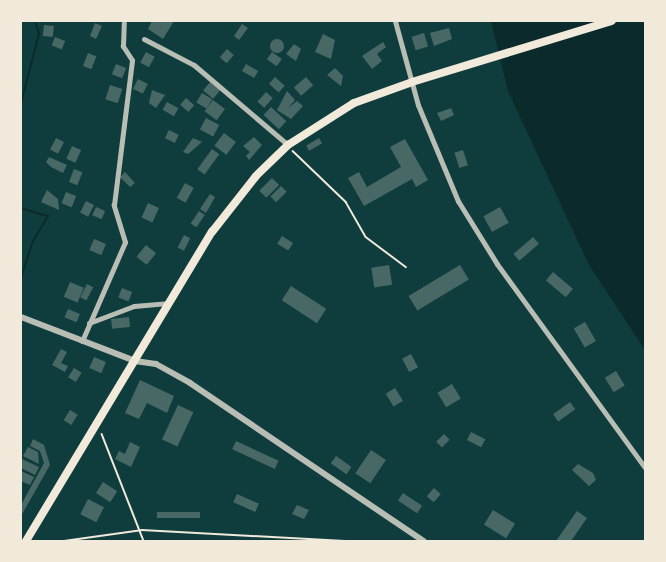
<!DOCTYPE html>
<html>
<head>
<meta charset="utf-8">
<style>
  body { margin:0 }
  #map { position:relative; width:666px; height:562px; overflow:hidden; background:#0f3d3e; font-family:"Public Sans",sans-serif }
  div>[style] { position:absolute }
  .water>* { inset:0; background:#0a2a2b }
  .stream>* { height:2px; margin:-1px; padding:0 1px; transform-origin:1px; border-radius:1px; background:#0a2a2b }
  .building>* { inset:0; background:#486865; transform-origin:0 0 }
  .round { border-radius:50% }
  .path>* { height:1.5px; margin:-0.75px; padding:0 0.75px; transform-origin:0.75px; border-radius:0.75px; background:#f1e9da }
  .minor>* { height:5px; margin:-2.5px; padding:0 2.5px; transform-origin:2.5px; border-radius:2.5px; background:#b8beb3 }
  .tertiary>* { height:6px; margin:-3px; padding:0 3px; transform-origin:3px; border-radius:3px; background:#b8beb3 }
  .primary>* { height:8px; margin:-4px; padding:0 4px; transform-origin:4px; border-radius:4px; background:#f1e9da }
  span { translate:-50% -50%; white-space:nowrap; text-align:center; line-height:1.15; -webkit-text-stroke:5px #f1e9da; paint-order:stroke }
  .frame { position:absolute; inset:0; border:22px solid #f1e9da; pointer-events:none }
</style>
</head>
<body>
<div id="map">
  <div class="water">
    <div style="clip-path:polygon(491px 21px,645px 21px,645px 350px,589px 265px,508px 91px)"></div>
  </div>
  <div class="stream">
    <div style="left:21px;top:103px;width:71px;rotate:-75.4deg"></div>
    <div style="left:39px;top:34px;width:14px;rotate:-107deg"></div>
    <div style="left:21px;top:208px;width:28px;rotate:17deg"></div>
    <div style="left:48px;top:216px;width:29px;rotate:121deg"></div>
    <div style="left:33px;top:241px;width:40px;rotate:108deg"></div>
  </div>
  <div class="building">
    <div style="clip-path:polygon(152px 21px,174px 21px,163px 39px,148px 29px)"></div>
    <div style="clip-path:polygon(95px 23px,102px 26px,96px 39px,90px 36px)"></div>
    <div style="clip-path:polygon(242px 24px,248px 28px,239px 40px,234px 36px)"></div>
    <div style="left:44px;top:25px;width:10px;height:11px;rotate:6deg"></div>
    <div style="clip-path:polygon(449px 28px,452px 39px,434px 46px,430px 33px)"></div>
    <div style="left:424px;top:33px;width:14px;height:13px;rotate:73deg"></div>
    <div style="clip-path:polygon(323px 34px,335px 40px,331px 59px,315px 52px)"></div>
    <div style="left:55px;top:37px;width:11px;height:9px;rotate:22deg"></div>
    <div class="round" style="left:270px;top:39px;width:14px;height:14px"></div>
    <div style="clip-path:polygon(383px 42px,386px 47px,377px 54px,382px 61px,372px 69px,362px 56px)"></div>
    <div style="clip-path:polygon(294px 44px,301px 49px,296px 61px,286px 54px)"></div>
    <div style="left:227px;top:49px;width:9px;height:11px;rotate:41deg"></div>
    <div style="left:146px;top:52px;width:10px;height:12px;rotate:29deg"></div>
    <div style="left:272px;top:52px;width:12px;height:9px;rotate:35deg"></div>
    <div style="left:88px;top:53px;width:9px;height:14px;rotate:21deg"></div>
    <div style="left:116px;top:64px;width:11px;height:11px;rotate:22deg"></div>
    <div style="left:246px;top:64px;width:14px;height:8px;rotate:30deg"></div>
    <div style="clip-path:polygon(335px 68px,343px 76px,341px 86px,327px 75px)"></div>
    <div style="left:275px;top:77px;width:13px;height:9px;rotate:42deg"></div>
    <div style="left:306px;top:77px;width:11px;height:16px;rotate:49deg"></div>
    <div style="left:138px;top:79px;width:11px;height:11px;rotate:27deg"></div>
    <div style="left:210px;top:82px;width:13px;height:11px;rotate:39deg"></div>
    <div style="left:110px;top:85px;width:13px;height:15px;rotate:18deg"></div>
    <div style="clip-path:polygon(152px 90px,165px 95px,156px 108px,149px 103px)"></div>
    <div style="clip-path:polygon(287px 91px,295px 100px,288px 108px,297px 101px,303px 106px,291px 119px,277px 110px)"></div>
    <div style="left:266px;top:92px;width:9px;height:13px;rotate:41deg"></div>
    <div style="left:202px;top:93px;width:12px;height:11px;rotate:31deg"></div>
    <div style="left:186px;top:98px;width:11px;height:9px;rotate:41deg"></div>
    <div style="left:213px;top:100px;width:15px;height:14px;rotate:37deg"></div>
    <div style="left:167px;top:102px;width:13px;height:9px;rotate:29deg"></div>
    <div style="left:271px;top:107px;width:21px;height:11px;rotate:43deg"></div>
    <div style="clip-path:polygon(451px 108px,454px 115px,441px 121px,437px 113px)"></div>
    <div style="left:206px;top:118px;width:15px;height:13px;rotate:28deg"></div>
    <div style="left:169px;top:130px;width:11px;height:9px;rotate:27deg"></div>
    <div style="left:224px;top:133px;width:15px;height:16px;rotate:37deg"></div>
    <div style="clip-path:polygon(254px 137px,262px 145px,249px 160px,246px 156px,250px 152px,243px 146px)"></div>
    <div style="left:56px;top:138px;width:9px;height:13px;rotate:27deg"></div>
    <div style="clip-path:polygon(193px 138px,202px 142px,188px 154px,183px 152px)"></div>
    <div style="left:319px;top:138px;width:6px;height:15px;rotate:59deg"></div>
    <div style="clip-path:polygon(405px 139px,428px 180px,416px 187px,412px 179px,364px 206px,348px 178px,359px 172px,367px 187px,401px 167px,390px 147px)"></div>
    <div style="left:72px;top:146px;width:10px;height:14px;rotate:24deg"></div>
    <div style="left:212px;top:149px;width:9px;height:25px;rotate:36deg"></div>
    <div style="left:463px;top:150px;width:16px;height:9px;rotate:72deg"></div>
    <div style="clip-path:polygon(49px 157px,67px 165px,63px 173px,51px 167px,46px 162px)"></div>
    <div style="left:74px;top:169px;width:9px;height:14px;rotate:21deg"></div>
    <div style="clip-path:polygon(125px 172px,135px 183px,130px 187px,120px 177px)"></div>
    <div style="left:272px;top:178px;width:10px;height:18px;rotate:45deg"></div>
    <div style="left:185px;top:183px;width:10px;height:17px;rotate:29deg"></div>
    <div style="left:281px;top:186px;width:8px;height:15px;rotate:45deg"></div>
    <div style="clip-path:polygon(47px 190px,58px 199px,59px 210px,41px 202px)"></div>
    <div style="left:66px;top:192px;width:11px;height:12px;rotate:22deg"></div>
    <div style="clip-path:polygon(210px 194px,215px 197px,206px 213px,200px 209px)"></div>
    <div style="left:86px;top:201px;width:9px;height:13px;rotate:27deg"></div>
    <div style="left:148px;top:203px;width:12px;height:16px;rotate:24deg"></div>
    <div style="left:96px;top:207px;width:10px;height:9px;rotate:24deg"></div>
    <div style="left:500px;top:207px;width:18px;height:19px;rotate:61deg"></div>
    <div style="left:199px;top:211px;width:7px;height:15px;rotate:34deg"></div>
    <div style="left:184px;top:235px;width:7px;height:14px;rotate:27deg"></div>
    <div style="left:282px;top:236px;width:13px;height:9px;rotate:32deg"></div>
    <div style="left:533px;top:237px;width:9px;height:26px;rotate:49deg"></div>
    <div style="left:94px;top:239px;width:13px;height:12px;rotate:23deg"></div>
    <div style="left:146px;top:245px;width:13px;height:15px;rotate:39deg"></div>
    <div style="left:389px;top:265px;width:20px;height:18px;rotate:81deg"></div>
    <div style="left:460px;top:265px;width:17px;height:60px;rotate:59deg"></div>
    <div style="left:553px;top:272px;width:26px;height:11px;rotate:40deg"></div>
    <div style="left:70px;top:282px;width:15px;height:16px;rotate:23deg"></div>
    <div style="left:87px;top:284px;width:7px;height:15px;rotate:27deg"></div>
    <div style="left:291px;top:286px;width:42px;height:17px;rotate:33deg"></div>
    <div style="left:122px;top:288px;width:11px;height:10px;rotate:22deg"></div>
    <div style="left:68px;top:309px;width:13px;height:9px;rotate:23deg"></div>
    <div style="left:129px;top:317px;width:10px;height:18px;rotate:84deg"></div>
    <div style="left:585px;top:322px;width:22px;height:13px;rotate:60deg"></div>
    <div style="clip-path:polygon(61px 349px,67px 352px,61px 363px,68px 366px,65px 372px,52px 365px)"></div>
    <div style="left:411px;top:354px;width:15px;height:10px;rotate:62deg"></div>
    <div style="left:94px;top:357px;width:13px;height:12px;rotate:23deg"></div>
    <div style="left:74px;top:368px;width:9px;height:11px;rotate:32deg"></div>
    <div style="left:616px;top:371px;width:17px;height:13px;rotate:59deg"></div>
    <div style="clip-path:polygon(140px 380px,174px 396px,167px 413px,147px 403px,139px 419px,125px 413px)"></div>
    <div style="left:452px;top:384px;width:17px;height:17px;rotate:59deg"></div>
    <div style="left:395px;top:388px;width:15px;height:11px;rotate:58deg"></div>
    <div style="left:570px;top:402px;width:9px;height:21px;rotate:54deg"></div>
    <div style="left:178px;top:405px;width:17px;height:38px;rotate:25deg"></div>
    <div style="left:70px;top:410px;width:9px;height:12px;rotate:32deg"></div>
    <div style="left:471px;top:432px;width:16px;height:9px;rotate:27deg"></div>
    <div style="left:444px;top:434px;width:8px;height:11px;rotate:45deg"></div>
    <div style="clip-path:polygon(33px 439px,44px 445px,50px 465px,21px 516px,21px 505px,44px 463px,40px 451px,30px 446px)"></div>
    <div style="left:236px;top:441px;width:47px;height:9px;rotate:25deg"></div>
    <div style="clip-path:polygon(130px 442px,140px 447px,131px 467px,115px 459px,119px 451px,125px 454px)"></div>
    <div style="clip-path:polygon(28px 447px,38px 452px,39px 464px,23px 456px)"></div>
    <div style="left:371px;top:450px;width:18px;height:28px;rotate:34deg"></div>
    <div style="left:336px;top:456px;width:19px;height:9px;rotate:35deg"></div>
    <div style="clip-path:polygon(22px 459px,39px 467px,35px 475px,21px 468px)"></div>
    <div style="clip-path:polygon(578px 464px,593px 473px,596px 480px,589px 486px,572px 470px)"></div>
    <div style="clip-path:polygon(21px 471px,34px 477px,30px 485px,21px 481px)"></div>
    <div style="left:103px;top:482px;width:17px;height:13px;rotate:33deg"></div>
    <div style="left:434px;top:488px;width:9px;height:11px;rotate:41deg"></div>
    <div style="left:403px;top:493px;width:23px;height:9px;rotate:34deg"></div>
    <div style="left:237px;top:494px;width:24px;height:9px;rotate:24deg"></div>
    <div style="left:88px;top:499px;width:18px;height:17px;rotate:27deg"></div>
    <div style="clip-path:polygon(297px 505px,309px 510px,304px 519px,292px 514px)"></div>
    <div style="left:493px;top:510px;width:26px;height:17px;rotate:32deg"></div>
    <div style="clip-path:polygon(577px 511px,587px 518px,571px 541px,556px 541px)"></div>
    <div style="left:157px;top:512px;width:43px;height:6px"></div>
  </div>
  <div class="path">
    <div style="left:293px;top:151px;width:74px;rotate:43.9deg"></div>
    <div style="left:346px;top:202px;width:40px;rotate:60.3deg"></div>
    <div style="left:366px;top:237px;width:50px;rotate:36.9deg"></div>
    <div style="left:102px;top:434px;width:115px;rotate:68.6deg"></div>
    <div style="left:64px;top:541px;width:79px;rotate:-8deg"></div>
    <div style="left:142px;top:530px;width:203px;rotate:3.1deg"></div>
  </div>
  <div class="minor">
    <div style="left:395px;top:21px;width:87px;rotate:74.7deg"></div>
    <div style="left:418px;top:105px;width:104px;rotate:67.4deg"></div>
    <div style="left:458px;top:201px;width:74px;rotate:58.2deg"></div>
    <div style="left:497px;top:264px;width:252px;rotate:54deg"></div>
    <div style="left:144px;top:39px;width:56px;rotate:27.5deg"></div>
    <div style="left:194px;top:65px;width:123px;rotate:40.4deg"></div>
    <div style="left:89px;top:323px;width:48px;rotate:-20.7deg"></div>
    <div style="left:134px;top:306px;width:33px;rotate:-5deg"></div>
    <div style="left:82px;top:341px;width:108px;rotate:-66.5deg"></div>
    <div style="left:125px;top:242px;width:39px;rotate:-107deg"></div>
    <div style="left:114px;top:205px;width:146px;rotate:-82.9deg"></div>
    <div style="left:132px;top:60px;width:17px;rotate:-123deg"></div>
    <div style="left:123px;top:46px;width:23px;rotate:-88deg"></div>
  </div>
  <div class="tertiary">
    <div style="left:21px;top:317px;width:122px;rotate:21.1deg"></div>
    <div style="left:135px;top:361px;width:21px;rotate:8deg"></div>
    <div style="left:156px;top:364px;width:39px;rotate:29deg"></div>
    <div style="left:190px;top:383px;width:282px;rotate:34.1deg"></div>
  </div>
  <div class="primary">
    <div style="left:26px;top:541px;width:361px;rotate:-59deg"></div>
    <div style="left:212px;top:232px;width:71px;rotate:-51.8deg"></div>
    <div style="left:256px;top:176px;width:45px;rotate:-44.1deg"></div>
    <div style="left:288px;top:145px;width:78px;rotate:-32.5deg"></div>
    <div style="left:354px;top:103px;width:62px;rotate:-19.9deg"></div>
    <div style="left:412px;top:82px;width:209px;rotate:-17deg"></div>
  </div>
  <div class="frame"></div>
</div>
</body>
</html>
